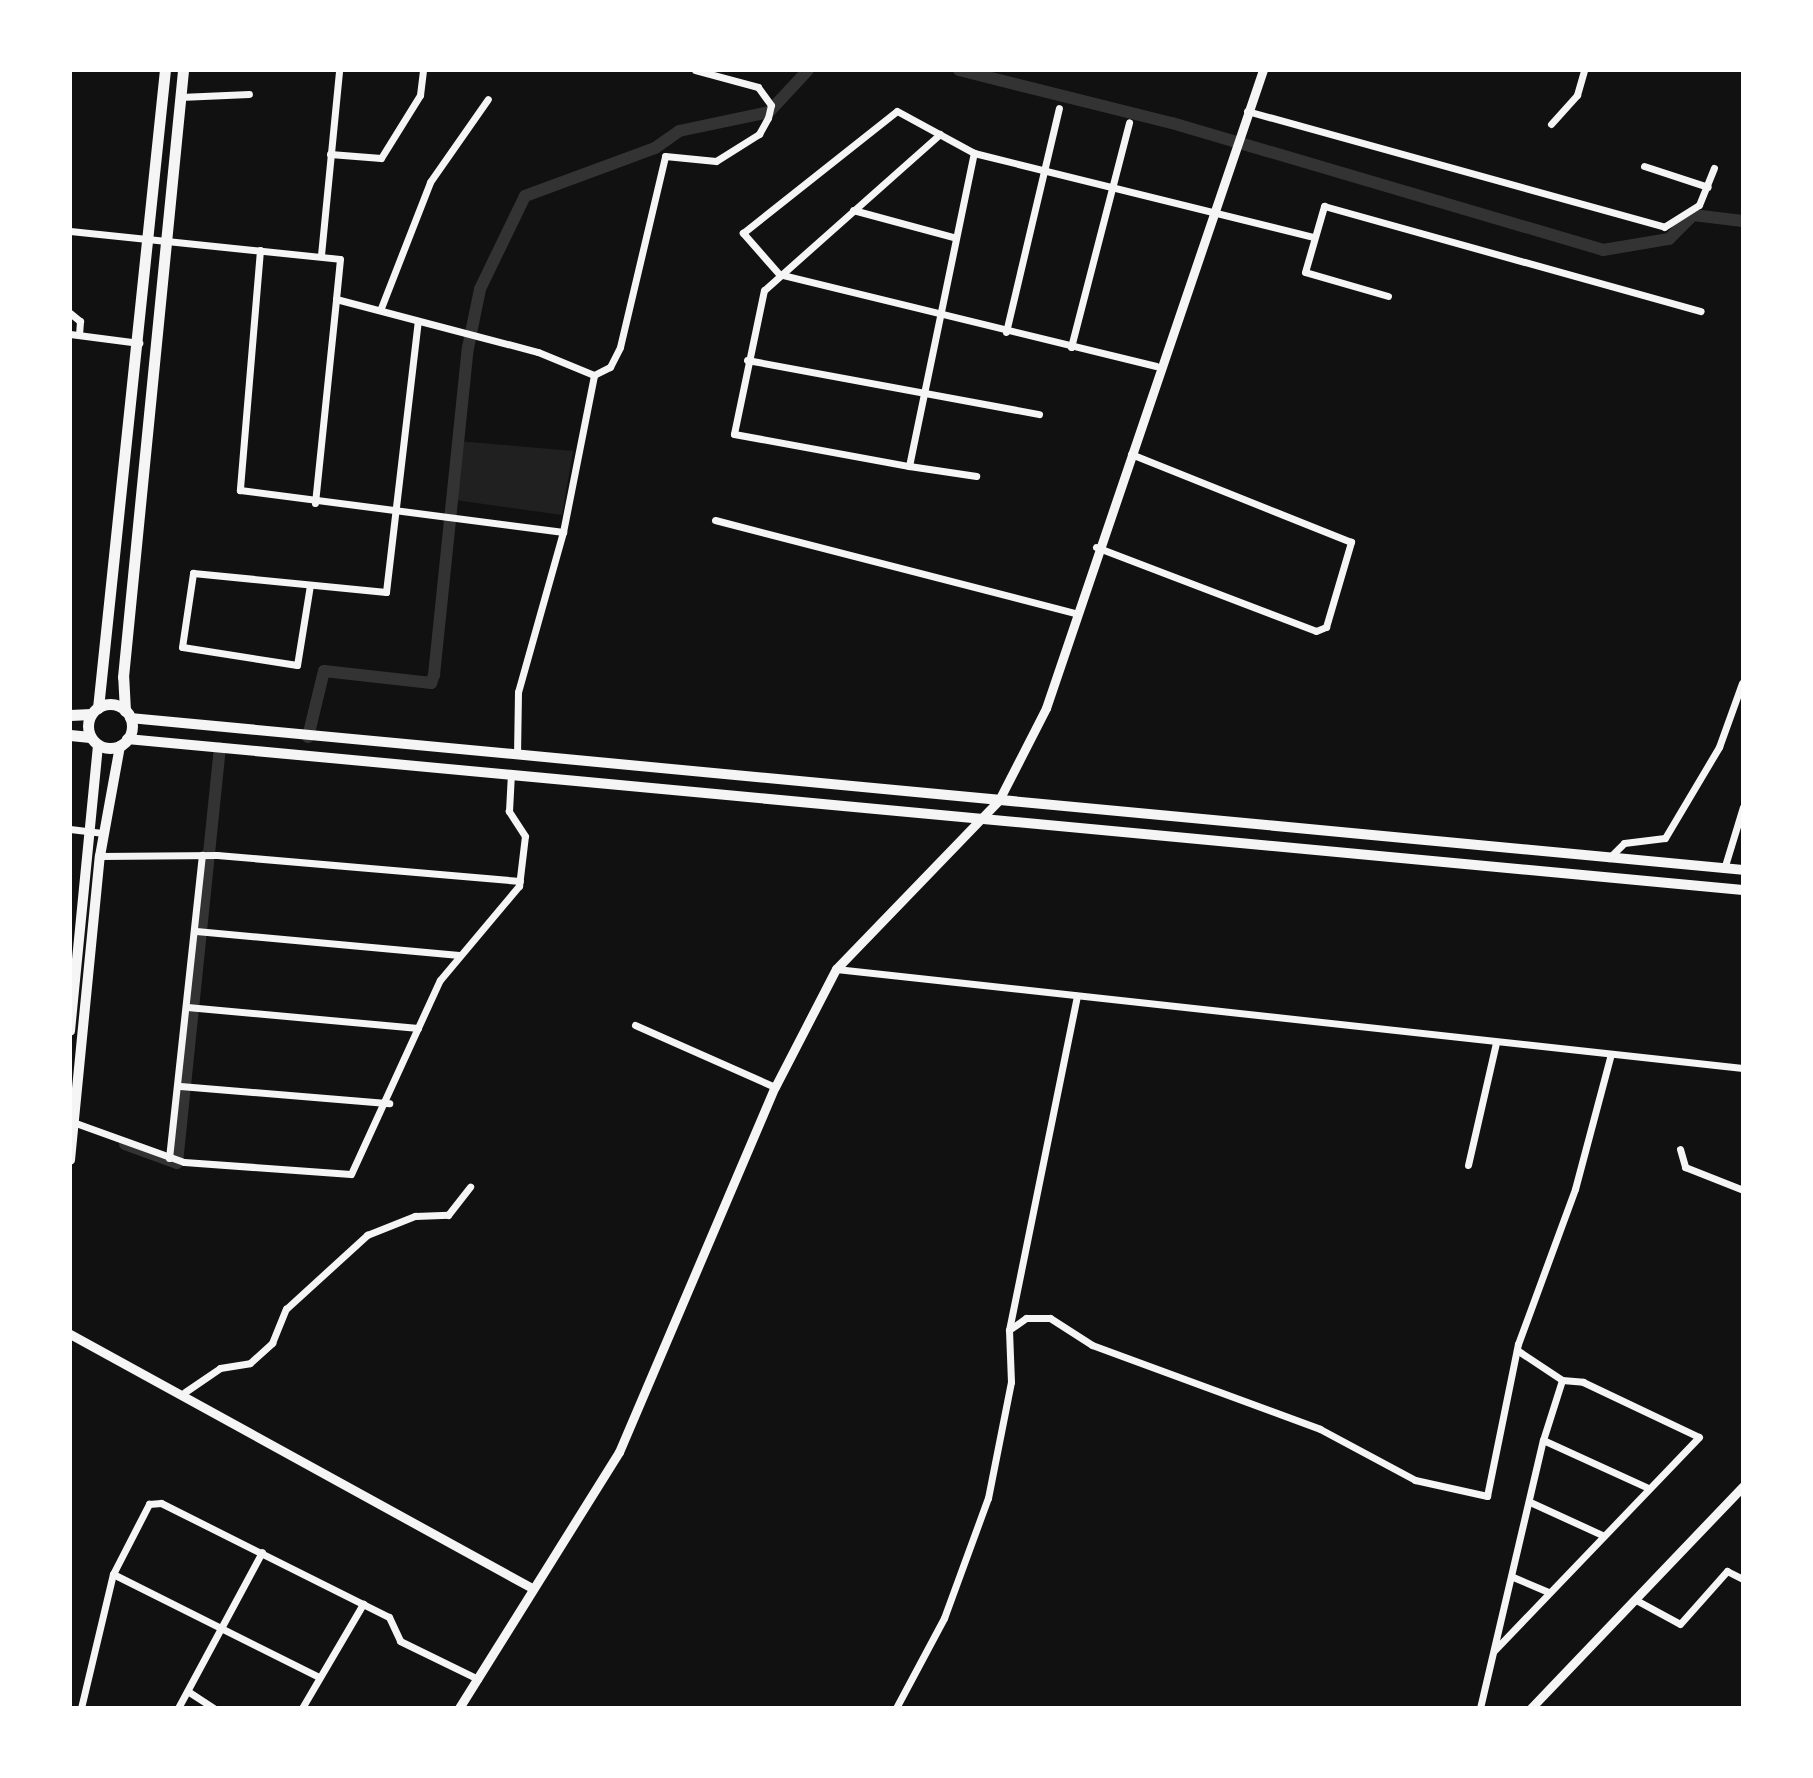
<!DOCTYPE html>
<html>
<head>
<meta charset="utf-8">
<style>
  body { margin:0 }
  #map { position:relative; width:1813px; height:1778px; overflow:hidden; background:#111; font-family:"DejaVu Sans",sans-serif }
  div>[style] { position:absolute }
  .green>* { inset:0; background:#202020 }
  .canal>* { height:12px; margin:-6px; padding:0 6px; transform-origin:6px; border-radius:6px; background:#333 }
  .minor>* { height:7px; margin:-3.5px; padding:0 3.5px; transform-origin:3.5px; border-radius:3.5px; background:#f5f5f5 }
  .tertiary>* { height:9px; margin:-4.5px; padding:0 4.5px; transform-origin:4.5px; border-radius:4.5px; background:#f5f5f5 }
  .secondary>* { height:10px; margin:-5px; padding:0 5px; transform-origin:5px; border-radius:5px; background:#f5f5f5 }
  .primary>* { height:11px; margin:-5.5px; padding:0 5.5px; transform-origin:5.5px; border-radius:5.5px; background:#f5f5f5 }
  .primary>.ring { margin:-5.5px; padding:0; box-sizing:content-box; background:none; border:11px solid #f5f5f5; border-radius:50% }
  span { translate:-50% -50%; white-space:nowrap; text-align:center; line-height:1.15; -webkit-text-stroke:6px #fff; paint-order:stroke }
  .frame { position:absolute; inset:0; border:72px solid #fff; pointer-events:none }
</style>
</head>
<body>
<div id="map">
  <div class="green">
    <div style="clip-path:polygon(458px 441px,573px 451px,562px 515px,455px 500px)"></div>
  </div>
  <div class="canal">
    <div style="left:959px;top:70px;width:219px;rotate:14deg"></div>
    <div style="left:1172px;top:123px;width:449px;rotate:16.4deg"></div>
    <div style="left:1603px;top:250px;width:67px;rotate:-9.5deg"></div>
    <div style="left:1669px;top:239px;width:34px;rotate:-45deg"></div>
    <div style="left:1693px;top:215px;width:50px;rotate:6.8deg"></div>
    <div style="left:308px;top:737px;width:68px;rotate:-76.4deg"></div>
    <div style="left:324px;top:671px;width:108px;rotate:6.4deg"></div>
    <div style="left:431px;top:683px;width:9px;rotate:-69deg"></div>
    <div style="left:434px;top:675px;width:329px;rotate:-84.1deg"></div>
    <div style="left:468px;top:348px;width:60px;rotate:-78.5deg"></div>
    <div style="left:480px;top:289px;width:103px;rotate:-64.2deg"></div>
    <div style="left:525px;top:196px;width:139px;rotate:-20.3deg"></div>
    <div style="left:655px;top:148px;width:29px;rotate:-35deg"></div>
    <div style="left:679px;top:131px;width:92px;rotate:-11.9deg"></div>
    <div style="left:769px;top:112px;width:57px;rotate:-47.1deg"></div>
    <div style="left:125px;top:1144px;width:55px;rotate:20.1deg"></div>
    <div style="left:177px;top:1163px;width:417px;rotate:-84.1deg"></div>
  </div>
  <div class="minor">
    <div style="left:180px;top:97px;width:69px;rotate:-2.5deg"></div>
    <div style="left:1247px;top:111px;width:433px;rotate:15.5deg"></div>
    <div style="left:1664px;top:227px;width:41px;rotate:-32.2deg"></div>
    <div style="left:1699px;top:205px;width:40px;rotate:-68deg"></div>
    <div style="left:1551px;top:124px;width:39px;rotate:-48deg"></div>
    <div style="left:1577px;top:95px;width:26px;rotate:-74deg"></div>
    <div style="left:940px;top:134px;width:235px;rotate:138.4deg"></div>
    <div style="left:764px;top:290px;width:147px;rotate:101.8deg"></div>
    <div style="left:734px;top:434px;width:178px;rotate:10.4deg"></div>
    <div style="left:909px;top:466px;width:320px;rotate:-78.3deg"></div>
    <div style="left:330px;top:154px;width:51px;rotate:4.5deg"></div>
    <div style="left:381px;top:158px;width:74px;rotate:-58.2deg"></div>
    <div style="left:420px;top:95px;width:25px;rotate:-83deg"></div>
    <div style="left:1644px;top:166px;width:67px;rotate:18.2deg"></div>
    <div style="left:853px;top:210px;width:104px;rotate:15.1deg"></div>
    <div style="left:70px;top:231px;width:271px;rotate:5.9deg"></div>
    <div style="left:340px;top:259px;width:40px;rotate:95.7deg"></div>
    <div style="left:336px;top:299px;width:209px;rotate:14.7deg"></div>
    <div style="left:538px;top:352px;width:61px;rotate:22.3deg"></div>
    <div style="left:260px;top:250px;width:241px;rotate:94.8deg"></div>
    <div style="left:240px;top:490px;width:326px;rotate:7.4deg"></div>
    <div style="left:563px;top:532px;width:166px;rotate:105.7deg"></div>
    <div style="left:518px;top:692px;width:61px;rotate:90.9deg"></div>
    <div style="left:321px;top:255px;width:186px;rotate:-84.4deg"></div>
    <div style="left:1388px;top:296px;width:86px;rotate:-163.9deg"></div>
    <div style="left:1305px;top:272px;width:69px;rotate:-73.9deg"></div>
    <div style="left:1324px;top:206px;width:391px;rotate:15.6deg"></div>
    <div style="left:381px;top:308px;width:135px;rotate:-68.7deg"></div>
    <div style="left:430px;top:182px;width:101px;rotate:-55.1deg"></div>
    <div style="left:70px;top:313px;width:13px;rotate:39deg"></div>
    <div style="left:80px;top:321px;width:14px;rotate:94deg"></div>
    <div style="left:1006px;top:332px;width:230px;rotate:-76.7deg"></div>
    <div style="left:70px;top:334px;width:70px;rotate:7.4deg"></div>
    <div style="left:1071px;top:347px;width:232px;rotate:-75.5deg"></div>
    <div style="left:747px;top:360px;width:297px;rotate:10.5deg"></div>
    <div style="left:1156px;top:366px;width:388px;rotate:-166.3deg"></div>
    <div style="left:779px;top:274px;width:55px;rotate:-131.3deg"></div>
    <div style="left:743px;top:233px;width:196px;rotate:-38.4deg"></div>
    <div style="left:897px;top:111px;width:88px;rotate:28.6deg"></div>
    <div style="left:974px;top:153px;width:349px;rotate:13.9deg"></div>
    <div style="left:594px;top:375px;width:18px;rotate:-27deg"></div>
    <div style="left:610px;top:367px;width:22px;rotate:-63deg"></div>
    <div style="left:620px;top:347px;width:196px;rotate:-76.7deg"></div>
    <div style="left:665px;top:156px;width:51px;rotate:5.6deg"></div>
    <div style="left:716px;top:161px;width:51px;rotate:-32.1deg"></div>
    <div style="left:759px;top:134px;width:18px;rotate:-61deg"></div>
    <div style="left:768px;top:118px;width:13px;rotate:-77deg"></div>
    <div style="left:771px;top:105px;width:22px;rotate:-126deg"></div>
    <div style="left:758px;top:87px;width:65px;rotate:-164.9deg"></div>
    <div style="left:909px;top:466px;width:68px;rotate:8.5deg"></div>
    <div style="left:315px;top:503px;width:205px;rotate:-84.1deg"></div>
    <div style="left:715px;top:520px;width:372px;rotate:14.5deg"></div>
    <div style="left:563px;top:532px;width:160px;rotate:-78.8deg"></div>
    <div style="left:1096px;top:547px;width:235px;rotate:20.9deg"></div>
    <div style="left:1316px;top:631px;width:11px;rotate:-22deg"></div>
    <div style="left:1326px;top:627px;width:89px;rotate:-73.6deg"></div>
    <div style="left:1351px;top:542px;width:237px;rotate:-158.2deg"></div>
    <div style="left:310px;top:585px;width:81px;rotate:99.2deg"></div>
    <div style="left:297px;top:665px;width:116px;rotate:-171.1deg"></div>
    <div style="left:182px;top:647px;width:75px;rotate:-81.5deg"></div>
    <div style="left:193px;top:573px;width:194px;rotate:5.6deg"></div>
    <div style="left:386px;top:592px;width:273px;rotate:-83.3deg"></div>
    <div style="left:70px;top:829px;width:34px;rotate:7deg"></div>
    <div style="left:100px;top:856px;width:117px;rotate:-0.5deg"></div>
    <div style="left:217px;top:855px;width:304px;rotate:4.9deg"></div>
    <div style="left:1609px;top:858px;width:21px;rotate:-45deg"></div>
    <div style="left:1624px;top:843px;width:41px;rotate:-7deg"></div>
    <div style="left:1665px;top:838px;width:106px;rotate:-59.3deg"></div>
    <div style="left:1719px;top:747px;width:68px;rotate:-70.2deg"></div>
    <div style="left:1724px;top:869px;width:65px;rotate:-73deg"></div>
    <div style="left:196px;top:931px;width:264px;rotate:5.2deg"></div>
    <div style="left:836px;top:969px;width:912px;rotate:6.23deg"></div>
    <div style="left:187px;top:1007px;width:232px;rotate:5.2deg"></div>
    <div style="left:635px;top:1025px;width:153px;rotate:23.9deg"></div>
    <div style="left:180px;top:1086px;width:210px;rotate:4.7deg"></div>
    <div style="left:70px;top:1121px;width:121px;rotate:19.8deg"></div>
    <div style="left:184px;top:1162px;width:167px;rotate:4.1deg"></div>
    <div style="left:351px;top:1174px;width:213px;rotate:-65.4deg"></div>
    <div style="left:440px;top:980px;width:123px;rotate:-50deg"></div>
    <div style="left:519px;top:886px;width:50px;rotate:-83.2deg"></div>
    <div style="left:525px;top:836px;width:30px;rotate:-123deg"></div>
    <div style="left:509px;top:811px;width:34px;rotate:-87deg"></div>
    <div style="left:1680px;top:1149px;width:19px;rotate:74deg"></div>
    <div style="left:1685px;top:1167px;width:62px;rotate:21.6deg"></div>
    <div style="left:169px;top:1158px;width:305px;rotate:-83.8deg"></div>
    <div style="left:1468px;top:1165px;width:125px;rotate:-77.1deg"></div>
    <div style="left:1009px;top:1330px;width:21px;rotate:-35deg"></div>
    <div style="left:1026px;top:1318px;width:24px"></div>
    <div style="left:1050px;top:1318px;width:50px;rotate:32.7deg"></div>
    <div style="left:1092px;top:1345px;width:243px;rotate:20.2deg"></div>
    <div style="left:1320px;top:1429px;width:108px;rotate:28.2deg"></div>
    <div style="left:1415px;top:1480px;width:74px;rotate:12.5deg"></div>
    <div style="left:1487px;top:1496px;width:155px;rotate:-78.5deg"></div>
    <div style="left:1518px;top:1344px;width:165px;rotate:-69.8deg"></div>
    <div style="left:1575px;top:1189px;width:137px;rotate:-75.1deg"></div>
    <div style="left:1517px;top:1350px;width:54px;rotate:33.7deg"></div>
    <div style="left:185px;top:1392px;width:42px;rotate:-34.4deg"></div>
    <div style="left:220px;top:1368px;width:30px;rotate:-9deg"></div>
    <div style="left:250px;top:1363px;width:30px;rotate:-42deg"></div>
    <div style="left:272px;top:1343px;width:37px;rotate:-68deg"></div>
    <div style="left:286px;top:1309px;width:110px;rotate:-42.4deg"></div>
    <div style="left:367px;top:1235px;width:52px;rotate:-21.6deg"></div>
    <div style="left:415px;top:1216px;width:33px;rotate:-2deg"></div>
    <div style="left:448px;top:1215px;width:36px;rotate:-52deg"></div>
    <div style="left:1543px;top:1440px;width:113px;rotate:24.5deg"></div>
    <div style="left:1530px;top:1502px;width:79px;rotate:24.6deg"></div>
    <div style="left:113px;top:1574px;width:230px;rotate:26.6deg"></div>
    <div style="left:1513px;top:1577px;width:39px;rotate:23deg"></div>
    <div style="left:1636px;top:1600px;width:50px;rotate:28.6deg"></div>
    <div style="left:1680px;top:1624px;width:71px;rotate:-48.4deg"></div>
    <div style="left:1727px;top:1571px;width:18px;rotate:27deg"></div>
    <div style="left:189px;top:1692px;width:30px;rotate:33deg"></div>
    <div style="left:81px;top:1708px;width:138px;rotate:-76.6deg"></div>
    <div style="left:113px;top:1574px;width:79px;rotate:-62.8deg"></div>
    <div style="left:149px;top:1504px;width:12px;rotate:-5deg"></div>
    <div style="left:161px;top:1503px;width:255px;rotate:26.6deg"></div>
    <div style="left:389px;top:1617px;width:26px;rotate:65deg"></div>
    <div style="left:400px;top:1641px;width:87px;rotate:26deg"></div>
    <div style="left:178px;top:1708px;width:177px;rotate:-61.7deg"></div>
    <div style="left:302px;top:1708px;width:121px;rotate:-59.6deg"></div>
    <div style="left:896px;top:1708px;width:102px;rotate:-61.9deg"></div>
    <div style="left:944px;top:1618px;width:128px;rotate:-69.9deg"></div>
    <div style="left:988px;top:1498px;width:118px;rotate:-78.8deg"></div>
    <div style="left:1011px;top:1382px;width:52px;rotate:-92.2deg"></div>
    <div style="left:1009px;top:1330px;width:341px;rotate:-78.5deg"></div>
    <div style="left:1480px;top:1708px;width:275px;rotate:-76.8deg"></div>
    <div style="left:1543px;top:1440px;width:63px;rotate:-72.4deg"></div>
    <div style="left:1562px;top:1380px;width:21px;rotate:5deg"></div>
    <div style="left:1583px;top:1382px;width:128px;rotate:25.4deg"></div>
    <div style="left:1699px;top:1437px;width:296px;rotate:133.8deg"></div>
  </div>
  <div class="tertiary">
    <div style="left:70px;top:1334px;width:527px;rotate:28.8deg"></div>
    <div style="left:459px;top:1708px;width:302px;rotate:-58deg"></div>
    <div style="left:619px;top:1452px;width:397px;rotate:-66.9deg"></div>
    <div style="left:775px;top:1087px;width:133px;rotate:-62.7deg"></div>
    <div style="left:836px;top:969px;width:235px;rotate:-46deg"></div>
    <div style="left:999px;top:800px;width:103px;rotate:-62.9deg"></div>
    <div style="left:1046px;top:708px;width:674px;rotate:-71.22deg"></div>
    <div style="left:1531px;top:1708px;width:307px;rotate:-46.3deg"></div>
  </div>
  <div class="secondary">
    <div style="left:130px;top:718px;width:1620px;rotate:5.38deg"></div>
    <div style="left:127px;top:739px;width:1623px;rotate:5.34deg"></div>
    <div style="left:70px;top:1031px;width:287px;rotate:-84.4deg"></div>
    <div style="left:70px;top:1160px;width:305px;rotate:-84.4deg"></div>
    <div style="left:100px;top:856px;width:112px;rotate:-79.7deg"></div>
  </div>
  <div class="primary">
    <div class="ring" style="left:88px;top:704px;width:33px;height:33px"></div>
    <div style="left:98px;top:708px;width:642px;rotate:-84.01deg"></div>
    <div style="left:125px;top:711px;width:34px;rotate:-93deg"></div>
    <div style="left:123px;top:677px;width:610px;rotate:-84.35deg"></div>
    <div style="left:70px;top:715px;width:21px;rotate:-3deg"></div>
    <div style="left:70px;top:735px;width:20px;rotate:6deg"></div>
  </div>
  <div class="frame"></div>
</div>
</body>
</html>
